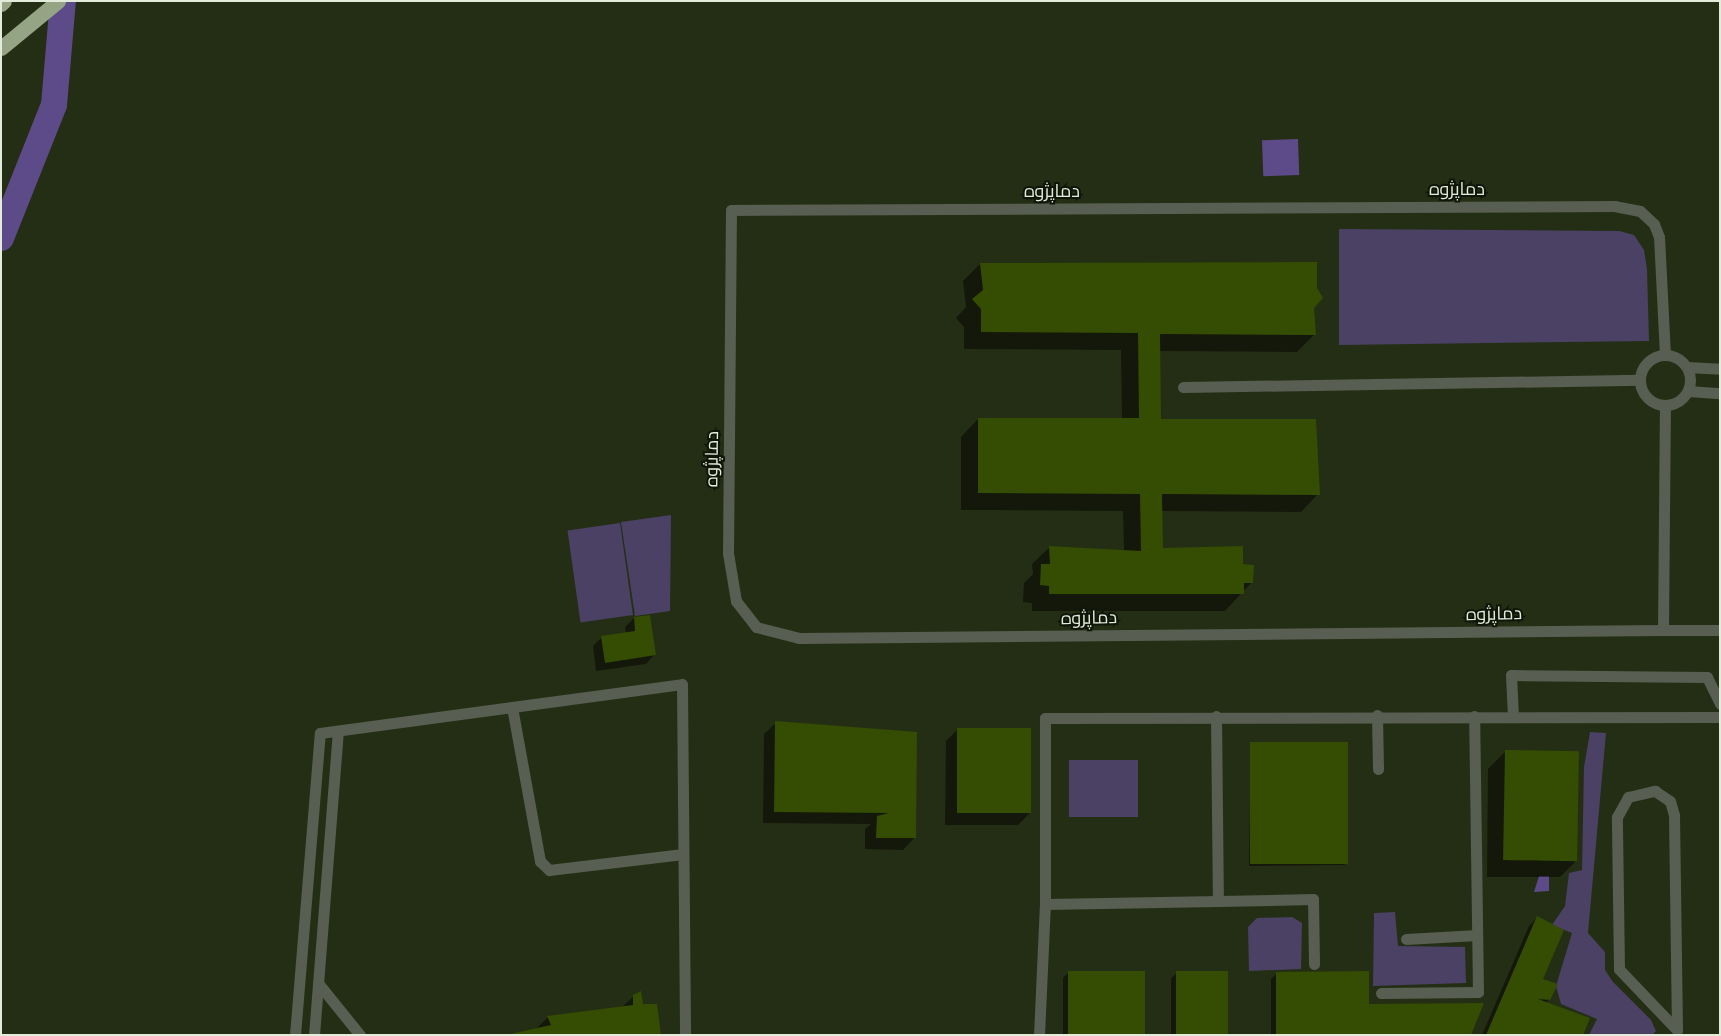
<!DOCTYPE html>
<html>
<head>
<meta charset="utf-8">
<style>
  body { margin:0 }
  #map { position:relative; width:1721px; height:1036px; overflow:hidden; background:#242e14; font-family:Montserrat,Cairo,sans-serif }
  div>[style] { position:absolute }
  .green>* { inset:0; background:#4a4164; transform-origin:0 0 }
  .water>* { inset:0; background:#5c4b88; transform-origin:0 0 }
  .shadow>* { inset:0; background:#0007 }
  .river>* { height:26px; margin:-13px; padding:0 13px; transform-origin:13px; border-radius:13px; background:#5c4b88 }
  .building>* { inset:0; background:#354d02; transform-origin:0 0 }
  .street>* { height:11px; margin:-5.5px; padding:0 5.5px; transform-origin:5.5px; border-radius:5.5px; background:#585e51 }
  .street>.ring { margin:-5.5px; padding:0; box-sizing:content-box; background:none; border:11px solid #585e51; border-radius:50% }
  .highway>* { height:15px; margin:-7.5px; padding:0 7.5px; transform-origin:7.5px; border-radius:7.5px; background:#96a486 }
  span { translate:-50% -50%; white-space:nowrap; text-align:center; line-height:1.15; -webkit-text-stroke:4px #101509; paint-order:stroke }
  .street-label { font-size:18px; color:#e3ebdb }
  .frame { position:absolute; inset:0; border:2px solid #e3ebdb; pointer-events:none }
</style>
</head>
<body>
<div id="map">
  <div class="green">
    <div style="clip-path:polygon(1339px 229px,1619px 231px,1634px 235px,1644px 250px,1647px 269px,1649px 341px,1339px 345px)"></div>
    <div style="clip-path:polygon(671px 515px,670px 611px,635px 616px,621px 522px)"></div>
    <div style="left:620px;top:523px;width:93px;height:53px;rotate:82deg"></div>
    <div style="clip-path:polygon(1590px 732px,1606px 733px,1588px 933px,1605px 952px,1605px 970px,1613px 982px,1651px 1020px,1656px 1031px,1652px 1035px,1589px 1035px,1597px 1019px,1561px 1004px,1556px 986px,1572px 933px,1552px 925px,1565px 906px,1569px 873px,1582px 870px,1584px 767px)"></div>
    <div style="left:1069px;top:760px;width:69px;height:57px"></div>
    <div style="clip-path:polygon(1395px 912px,1398px 946px,1465px 947px,1466px 983px,1373px 986px,1374px 913px)"></div>
    <div style="clip-path:polygon(1292px 917px,1302px 923px,1301px 969px,1249px 971px,1248px 927px,1257px 918px)"></div>
  </div>
  <div class="water">
    <div style="left:1298px;top:139px;width:36px;height:36px;rotate:88deg"></div>
    <div style="clip-path:polygon(1539px 876px,1549px 876px,1549px 891px,1534px 892px)"></div>
  </div>
  <div class="shadow">
    <div style="clip-path:polygon(980px 264px,1313px 308px,1314px 335px,1297px 352px,1159px 351px,1160px 420px,1318px 494px,1301px 512px,1161px 511px,1162px 549px,1241px 565px,1252px 582px,1225px 611px,1032px 611px,1032px 603px,1023px 602px,1024px 583px,1033px 574px,1032px 564px,1050px 547px,1124px 551px,1123px 511px,961px 510px,961px 437px,978px 419px,1122px 420px,1121px 350px,964px 349px,964px 327px,956px 318px,966px 307px,963px 281px)"></div>
    <div style="clip-path:polygon(634px 618px,654px 655px,646px 664px,596px 671px,593px 646px,602px 637px,626px 633px,625px 627px)"></div>
    <div style="clip-path:polygon(776px 723px,916px 733px,914px 838px,903px 850px,865px 849px,865px 829px,871px 824px,763px 823px,764px 734px)"></div>
    <div style="clip-path:polygon(957px 730px,1030px 813px,1018px 825px,945px 825px,946px 741px)"></div>
    <div style="clip-path:polygon(1251px 744px,1347px 863px,1344px 865px,1249px 866px)"></div>
    <div style="clip-path:polygon(1505px 752px,1577px 860px,1560px 877px,1487px 877px,1488px 769px)"></div>
    <div style="clip-path:polygon(1538px 917px,1541px 979px,1549px 999px,1546px 1003px,1581px 1035px,1482px 1035px,1529px 926px)"></div>
    <div style="clip-path:polygon(1069px 972px,1141px 1035px,1063px 1035px,1063px 978px)"></div>
    <div style="clip-path:polygon(1177px 973px,1227px 1035px,1171px 1035px,1171px 978px)"></div>
    <div style="clip-path:polygon(1277px 973px,1368px 1006px,1470px 1035px,1271px 1035px,1271px 979px)"></div>
    <div style="clip-path:polygon(634px 996px,660px 1035px,505px 1035px,536px 1029px,548px 1017px,622px 1007px)"></div>
  </div>
  <div class="river">
    <div style="left:1px;top:238px;width:143px;rotate:-68.3deg"></div>
    <div style="left:54px;top:105px;width:104px;rotate:-85.1deg"></div>
  </div>
  <div class="building">
    <div style="clip-path:polygon(1317px 262px,1317px 288px,1323px 298px,1314px 308px,1316px 335px,1160px 334px,1161px 419px,1316px 419px,1320px 495px,1162px 494px,1163px 548px,1243px 546px,1243px 564px,1254px 565px,1253px 583px,1244px 583px,1244px 594px,1049px 594px,1049px 586px,1040px 585px,1041px 564px,1050px 564px,1049px 546px,1141px 551px,1140px 494px,978px 493px,978px 418px,1139px 418px,1138px 333px,981px 332px,981px 309px,972px 299px,983px 290px,980px 263px)"></div>
    <div style="clip-path:polygon(650px 615px,656px 655px,605px 663px,601px 636px,635px 631px,634px 617px)"></div>
    <div style="clip-path:polygon(775px 721px,917px 732px,916px 838px,876px 838px,877px 816px,889px 813px,774px 812px)"></div>
    <div style="left:957px;top:728px;width:74px;height:85px"></div>
    <div style="left:1250px;top:742px;width:98px;height:122px"></div>
    <div style="left:1505px;top:750px;width:74px;height:110px;rotate:1deg"></div>
    <div style="clip-path:polygon(1537px 916px,1564px 930px,1543px 979px,1558px 984px,1550px 1000px,1538px 999px,1590px 1018px,1583px 1035px,1486px 1035px)"></div>
    <div style="left:1068px;top:971px;width:77px;height:64px"></div>
    <div style="left:1228px;top:971px;width:64px;height:52px;rotate:90deg"></div>
    <div style="clip-path:polygon(1369px 971px,1369px 1004px,1484px 1003px,1471px 1035px,1276px 1035px,1276px 972px)"></div>
    <div style="clip-path:polygon(641px 991px,643px 1004px,657px 1004px,661px 1035px,506px 1035px,551px 1025px,547px 1016px,633px 1005px,633px 995px)"></div>
  </div>
  <div class="street">
    <div style="left:1665px;top:355px;width:118px;rotate:-92.9deg"></div>
    <div style="left:1659px;top:237px;width:14px;rotate:-111deg"></div>
    <div style="left:1654px;top:224px;width:19px;rotate:-137deg"></div>
    <div style="left:1640px;top:211px;width:25px;rotate:-169deg"></div>
    <div style="left:1615px;top:206px;width:884px;rotate:179.74deg"></div>
    <div style="left:731px;top:210px;width:343px;rotate:90.5deg"></div>
    <div style="left:728px;top:553px;width:49px;rotate:80.5deg"></div>
    <div style="left:736px;top:601px;width:33px;rotate:52deg"></div>
    <div style="left:756px;top:627px;width:44px;rotate:14.3deg"></div>
    <div style="left:799px;top:638px;width:864px;rotate:-0.53deg"></div>
    <div style="left:1663px;top:630px;width:225px;rotate:-89.5deg"></div>
    <div class="ring" style="left:1640px;top:355px;width:39px;height:39px"></div>
    <div style="left:1687px;top:367px;width:33px;rotate:3deg"></div>
    <div style="left:1183px;top:387px;width:457px;rotate:-0.9deg"></div>
    <div style="left:1688px;top:391px;width:32px;rotate:4deg"></div>
    <div style="left:1663px;top:630px;width:57px"></div>
    <div style="left:512px;top:707px;width:157px;rotate:79.7deg"></div>
    <div style="left:540px;top:861px;width:13px;rotate:45deg"></div>
    <div style="left:549px;top:870px;width:135px;rotate:-6.8deg"></div>
    <div style="left:1377px;top:715px;width:54px;rotate:88.9deg"></div>
    <div style="left:1216px;top:716px;width:185px;rotate:89.4deg"></div>
    <div style="left:1218px;top:901px;width:95px;rotate:-1.2deg"></div>
    <div style="left:1313px;top:899px;width:65px;rotate:89.1deg"></div>
    <div style="left:1513px;top:717px;width:42px;rotate:-92.7deg"></div>
    <div style="left:1511px;top:675px;width:196px;rotate:0.6deg"></div>
    <div style="left:1707px;top:677px;width:30px;rotate:64deg"></div>
    <div style="left:1655px;top:791px;width:18px;rotate:34deg"></div>
    <div style="left:1670px;top:801px;width:15px;rotate:74deg"></div>
    <div style="left:1674px;top:815px;width:215px;rotate:89.2deg"></div>
    <div style="left:1677px;top:1030px;width:84px;rotate:-133.6deg"></div>
    <div style="left:1619px;top:969px;width:152px;rotate:-90.8deg"></div>
    <div style="left:1617px;top:817px;width:23px;rotate:-61deg"></div>
    <div style="left:1628px;top:797px;width:28px;rotate:-13deg"></div>
    <div style="left:1045px;top:904px;width:173px;rotate:-1deg"></div>
    <div style="left:1406px;top:939px;width:71px;rotate:-3.2deg"></div>
    <div style="left:318px;top:983px;width:67px;rotate:51.1deg"></div>
    <div style="left:1381px;top:993px;width:97px;rotate:-0.6deg"></div>
    <div style="left:1478px;top:992px;width:276px;rotate:-90.8deg"></div>
    <div style="left:295px;top:1035px;width:303px;rotate:-85.3deg"></div>
    <div style="left:320px;top:733px;width:365px;rotate:-7.7deg"></div>
    <div style="left:682px;top:684px;width:351px;rotate:89.5deg"></div>
    <div style="left:314px;top:1035px;width:305px;rotate:-85.5deg"></div>
    <div style="left:1039px;top:1035px;width:131px;rotate:-87.4deg"></div>
    <div style="left:1045px;top:904px;width:186px;rotate:-90deg"></div>
    <div style="left:1045px;top:718px;width:675px;rotate:-0.08deg"></div>
  </div>
  <div class="highway">
    <div style="left:1px;top:4px;width:4px;rotate:-45deg"></div>
    <div style="left:1px;top:48px;width:74px;rotate:-39.5deg"></div>
  </div>
  <div class="street-label">
    <span style="left:1457px;top:189px">دماپژوه</span>
    <span style="left:1052px;top:191px">دماپژوه</span>
    <span style="left:712px;top:459px;rotate:-89deg">دماپژوه</span>
    <span style="left:1494px;top:614px;rotate:-1deg">دماپژوه</span>
    <span style="left:1089px;top:618px;rotate:-1deg">دماپژوه</span>
  </div>
  <div class="frame"></div>
</div>
</body>
</html>
